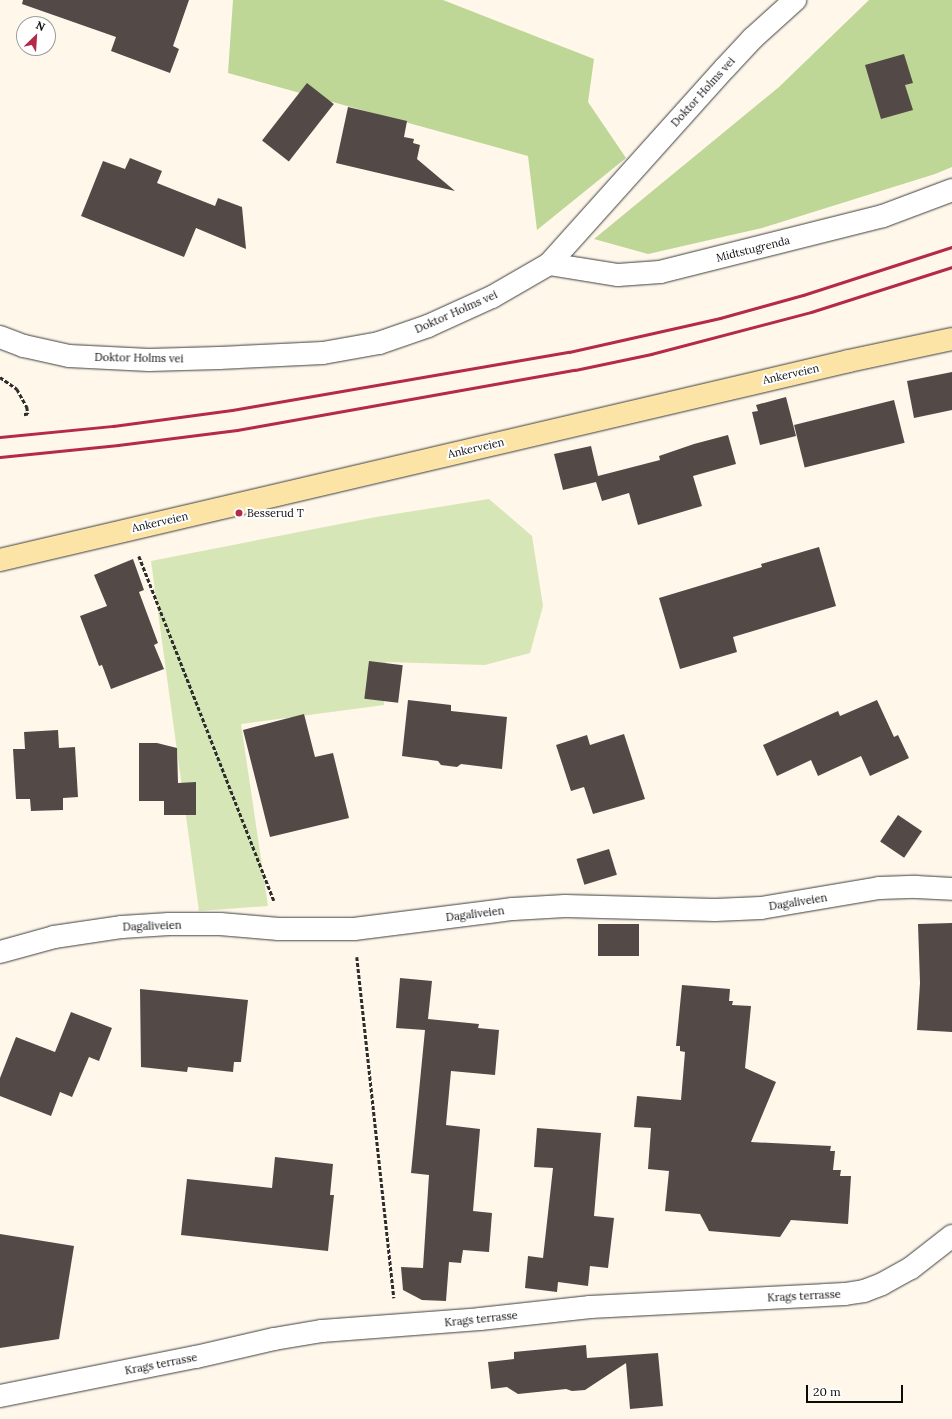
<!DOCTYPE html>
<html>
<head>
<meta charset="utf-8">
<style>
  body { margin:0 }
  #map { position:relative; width:952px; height:1419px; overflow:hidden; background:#fef7ea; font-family:Lora,serif }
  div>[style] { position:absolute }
  .green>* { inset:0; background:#d7e6b6 }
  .forest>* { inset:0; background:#bed696 }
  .building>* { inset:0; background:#534a48; transform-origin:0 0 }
  .path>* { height:2.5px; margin-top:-1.25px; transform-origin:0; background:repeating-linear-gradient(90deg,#2d2d2d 0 4px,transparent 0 6px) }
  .roads { filter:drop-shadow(0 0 1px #3e3e3e) drop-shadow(0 0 1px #3e3e3e) }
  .minor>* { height:22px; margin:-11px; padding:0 11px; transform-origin:11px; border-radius:11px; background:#fff }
  .secondary>* { height:22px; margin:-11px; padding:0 11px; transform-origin:11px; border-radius:11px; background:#fce4a7 }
  .rail>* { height:3px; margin:-1.5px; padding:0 1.5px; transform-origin:1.5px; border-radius:1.5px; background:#b42a48 }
  .dots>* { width:11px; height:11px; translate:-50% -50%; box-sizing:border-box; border:2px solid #fff; border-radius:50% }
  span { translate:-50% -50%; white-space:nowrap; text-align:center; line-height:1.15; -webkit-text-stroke:4px #fff; paint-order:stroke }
  .street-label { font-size:11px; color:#0b0b0b }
  .poi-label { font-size:11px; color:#0b0b0b }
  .left { translate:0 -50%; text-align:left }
  .north { position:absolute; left:16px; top:16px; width:40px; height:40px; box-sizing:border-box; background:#fff; border:1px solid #9d9d9d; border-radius:50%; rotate:25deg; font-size:11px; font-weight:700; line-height:16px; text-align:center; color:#0b0b0b }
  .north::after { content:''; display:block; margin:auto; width:14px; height:18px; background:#b42a48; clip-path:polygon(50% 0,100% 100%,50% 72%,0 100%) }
  .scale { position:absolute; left:806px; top:1385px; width:97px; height:18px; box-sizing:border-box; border:2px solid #0b0b0b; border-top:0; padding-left:5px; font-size:12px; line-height:14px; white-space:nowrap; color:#0b0b0b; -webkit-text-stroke:3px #fff; paint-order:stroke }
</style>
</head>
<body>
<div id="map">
  <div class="green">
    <div style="clip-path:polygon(489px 499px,532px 536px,543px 606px,530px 653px,485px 665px,386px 662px,384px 705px,241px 724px,268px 906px,199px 911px,151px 561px,376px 517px)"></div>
  </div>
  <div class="forest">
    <div style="clip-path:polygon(233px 0,443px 0,594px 59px,588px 102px,626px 158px,537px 230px,528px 156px,228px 73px)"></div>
    <div style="clip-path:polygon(869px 0,952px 0,952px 167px,935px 174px,762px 228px,648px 254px,594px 239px,779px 87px)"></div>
  </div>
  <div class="building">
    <div style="clip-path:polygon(23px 0,189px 0,173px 46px,179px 49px,170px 73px,111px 51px,116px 37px,22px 4px)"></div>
    <div style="clip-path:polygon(904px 54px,913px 83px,905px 85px,913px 110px,881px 119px,865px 65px)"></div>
    <div style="left:307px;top:83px;width:34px;height:73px;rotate:38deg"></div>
    <div style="clip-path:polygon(348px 107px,407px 121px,404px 137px,414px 139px,413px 143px,420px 145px,417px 159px,455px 191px,336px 163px)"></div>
    <div style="clip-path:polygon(130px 158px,162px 171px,157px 183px,215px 206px,218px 198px,242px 207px,246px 249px,196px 228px,184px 257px,81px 216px,103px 161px,125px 169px)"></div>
    <div style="clip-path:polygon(952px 372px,952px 410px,914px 418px,907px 381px)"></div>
    <div style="clip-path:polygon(786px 397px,796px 436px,760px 445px,752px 412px,758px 411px,756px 405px)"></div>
    <div style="left:894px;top:400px;width:44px;height:103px;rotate:76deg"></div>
    <div style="clip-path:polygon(728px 435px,736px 464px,693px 476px,702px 506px,638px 525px,629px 493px,602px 501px,596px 482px,563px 490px,554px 454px,591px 446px,598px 476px,660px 460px,659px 456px,694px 444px)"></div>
    <div style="clip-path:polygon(819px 547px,836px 606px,733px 637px,737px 652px,680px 669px,659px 598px,762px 567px,761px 564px)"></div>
    <div style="clip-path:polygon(133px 559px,144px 590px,139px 592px,158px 643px,154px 645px,164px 669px,111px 689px,102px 665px,99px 666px,80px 616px,107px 606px,94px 575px)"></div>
    <div style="left:369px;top:661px;width:34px;height:38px;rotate:7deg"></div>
    <div style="clip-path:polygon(408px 700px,451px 705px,451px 711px,507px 717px,502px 769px,461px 764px,457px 767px,441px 765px,438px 761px,402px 756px)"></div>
    <div style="clip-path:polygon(877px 700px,894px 737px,898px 735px,909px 758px,870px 776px,861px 756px,818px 776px,811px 760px,777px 776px,763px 745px,838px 711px,840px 716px)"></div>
    <div style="clip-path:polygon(304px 714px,315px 757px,333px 753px,349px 818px,270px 837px,243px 730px)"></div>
    <div style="clip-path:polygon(58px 730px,59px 748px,75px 747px,78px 797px,63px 798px,63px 810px,31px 811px,30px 799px,16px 799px,13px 749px,25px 749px,24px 732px)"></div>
    <div style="clip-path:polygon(624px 734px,645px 799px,593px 814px,584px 787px,571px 791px,556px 745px,587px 735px,590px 745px)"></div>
    <div style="clip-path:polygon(139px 743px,157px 743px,177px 748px,178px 783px,196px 782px,196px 815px,164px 815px,164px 801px,139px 801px)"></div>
    <div style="left:898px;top:815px;width:29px;height:32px;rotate:34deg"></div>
    <div style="left:609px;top:849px;width:27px;height:34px;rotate:73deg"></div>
    <div style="clip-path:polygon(952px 923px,952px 1032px,917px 1030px,920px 983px,918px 924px)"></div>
    <div style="left:598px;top:924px;width:41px;height:32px"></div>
    <div style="clip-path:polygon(400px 978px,432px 981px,428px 1019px,479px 1024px,478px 1028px,499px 1030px,495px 1075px,451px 1071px,446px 1125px,480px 1129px,473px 1211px,492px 1213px,489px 1252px,463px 1250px,461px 1263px,449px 1262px,446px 1301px,422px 1300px,403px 1290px,401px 1267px,423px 1268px,429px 1175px,411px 1173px,425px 1030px,396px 1028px)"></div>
    <div style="clip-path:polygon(682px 985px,730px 989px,729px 1001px,733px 1001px,732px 1005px,751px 1006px,745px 1068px,776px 1082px,751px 1142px,831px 1146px,830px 1151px,835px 1151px,833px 1170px,841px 1170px,840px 1176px,851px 1176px,848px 1224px,791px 1220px,780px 1237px,709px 1231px,700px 1214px,665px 1211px,669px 1171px,648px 1169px,651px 1128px,634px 1127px,637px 1096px,681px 1100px,685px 1052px,680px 1051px,680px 1046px,676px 1046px)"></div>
    <div style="clip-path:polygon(140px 989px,248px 1000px,241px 1062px,234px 1062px,233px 1072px,188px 1067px,187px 1072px,141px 1067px)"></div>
    <div style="clip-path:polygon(71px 1012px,112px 1028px,99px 1061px,89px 1057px,72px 1097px,60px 1092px,51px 1116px,0 1096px,0 1078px,16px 1037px,55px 1052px)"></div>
    <div style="clip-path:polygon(537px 1128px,601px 1133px,594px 1216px,614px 1218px,608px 1268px,590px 1266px,588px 1286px,558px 1282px,557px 1292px,525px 1288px,528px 1256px,543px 1258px,553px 1168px,534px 1167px)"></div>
    <div style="clip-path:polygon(275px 1157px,333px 1164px,330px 1195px,334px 1195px,328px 1251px,181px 1235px,187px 1179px,272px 1188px)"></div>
    <div style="clip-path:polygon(0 1234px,74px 1246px,59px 1339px,0 1348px)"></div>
    <div style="clip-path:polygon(586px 1345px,587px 1358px,658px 1353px,663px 1406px,630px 1409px,626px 1363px,585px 1390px,572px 1391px,566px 1389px,518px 1394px,507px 1387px,491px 1389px,488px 1362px,514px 1359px,514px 1352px)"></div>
  </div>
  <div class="path">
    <div style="left:0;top:377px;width:21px;rotate:35deg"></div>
    <div style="left:17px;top:389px;width:21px;rotate:61deg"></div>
    <div style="left:27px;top:407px;width:7px;rotate:82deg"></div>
    <div style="left:28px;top:414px;width:6px;rotate:171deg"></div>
    <div style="left:139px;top:556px;width:370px;rotate:68.6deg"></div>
    <div style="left:357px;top:957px;width:343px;rotate:83.8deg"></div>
  </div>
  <div class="roads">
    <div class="minor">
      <div style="left:549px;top:264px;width:70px;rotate:9.1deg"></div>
      <div style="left:618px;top:275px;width:42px;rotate:-4.1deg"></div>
      <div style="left:660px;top:272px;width:230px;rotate:-14.1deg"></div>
      <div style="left:883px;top:216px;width:74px;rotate:-20.6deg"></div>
      <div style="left:0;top:337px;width:26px;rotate:21deg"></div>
      <div style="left:24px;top:346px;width:46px;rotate:12.5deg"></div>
      <div style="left:69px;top:356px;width:80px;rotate:2.9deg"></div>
      <div style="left:149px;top:360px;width:70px;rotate:-1.6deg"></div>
      <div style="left:219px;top:358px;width:104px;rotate:-2.8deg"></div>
      <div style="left:323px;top:353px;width:57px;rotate:-10.1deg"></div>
      <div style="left:379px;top:343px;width:52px;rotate:-19.1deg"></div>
      <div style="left:428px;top:326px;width:70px;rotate:-24.4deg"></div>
      <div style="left:492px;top:297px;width:66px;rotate:-30.1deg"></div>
      <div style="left:549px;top:264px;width:263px;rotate:-48.1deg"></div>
      <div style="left:725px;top:68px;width:41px;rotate:-47deg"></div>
      <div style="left:753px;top:38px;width:57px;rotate:-42.1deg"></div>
      <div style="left:0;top:952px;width:56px;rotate:-15.5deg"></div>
      <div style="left:54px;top:937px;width:69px;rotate:-8.4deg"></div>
      <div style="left:122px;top:927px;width:47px;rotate:-3.7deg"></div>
      <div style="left:169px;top:924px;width:51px"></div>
      <div style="left:220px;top:924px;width:59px;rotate:4.8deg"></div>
      <div style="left:279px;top:929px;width:75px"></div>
      <div style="left:354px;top:929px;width:160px;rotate:-7.2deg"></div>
      <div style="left:513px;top:909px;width:52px;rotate:-3.3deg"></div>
      <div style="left:565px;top:906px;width:150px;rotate:1.5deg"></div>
      <div style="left:715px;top:910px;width:46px;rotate:-2.5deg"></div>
      <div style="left:761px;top:908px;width:120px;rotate:-9.6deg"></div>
      <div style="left:879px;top:888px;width:37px;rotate:-2deg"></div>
      <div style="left:916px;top:887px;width:36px;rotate:3deg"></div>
      <div style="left:0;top:1396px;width:200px;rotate:-11.3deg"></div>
      <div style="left:196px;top:1357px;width:80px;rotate:-13deg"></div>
      <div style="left:274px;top:1339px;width:49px;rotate:-9.5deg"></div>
      <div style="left:322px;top:1331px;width:158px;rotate:-4.3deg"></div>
      <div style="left:480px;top:1319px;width:111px;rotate:-6.2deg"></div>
      <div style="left:590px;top:1307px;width:255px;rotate:-2.9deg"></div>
      <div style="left:845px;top:1294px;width:19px;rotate:-9deg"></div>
      <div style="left:864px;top:1291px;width:19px;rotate:-21deg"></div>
      <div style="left:882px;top:1284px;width:33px;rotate:-29deg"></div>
      <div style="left:911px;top:1268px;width:52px;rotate:-38deg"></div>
    </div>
    <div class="secondary">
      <div style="left:0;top:560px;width:872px;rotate:-13.19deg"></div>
      <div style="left:849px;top:361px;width:105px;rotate:-12.1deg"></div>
    </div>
  </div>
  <div class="rail">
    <div style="left:0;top:437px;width:114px;rotate:-5.6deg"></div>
    <div style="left:113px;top:426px;width:120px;rotate:-7.7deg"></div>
    <div style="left:232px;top:410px;width:342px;rotate:-9.8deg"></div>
    <div style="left:569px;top:352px;width:155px;rotate:-12.7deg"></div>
    <div style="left:720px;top:318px;width:86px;rotate:-15.5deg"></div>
    <div style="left:803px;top:295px;width:157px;rotate:-17.9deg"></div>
    <div style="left:0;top:457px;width:119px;rotate:-5.8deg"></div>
    <div style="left:118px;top:445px;width:120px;rotate:-7.2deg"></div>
    <div style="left:237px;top:430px;width:343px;rotate:-10.1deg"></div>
    <div style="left:575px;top:370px;width:78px;rotate:-11.9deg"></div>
    <div style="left:651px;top:354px;width:165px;rotate:-14.7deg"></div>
    <div style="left:811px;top:312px;width:148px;rotate:-17.7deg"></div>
  </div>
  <div class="dots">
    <div style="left:239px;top:513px;background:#b42a48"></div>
  </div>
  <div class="street-label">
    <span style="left:703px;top:92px;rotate:-48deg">Doktor Holms vei</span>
    <span style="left:753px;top:249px;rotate:-14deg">Midtstugrenda</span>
    <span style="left:456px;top:312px;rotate:-24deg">Doktor Holms vei</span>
    <span style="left:139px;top:358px;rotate:1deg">Doktor Holms vei</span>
    <span style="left:791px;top:374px;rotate:-13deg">Ankerveien</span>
    <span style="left:476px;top:448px;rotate:-13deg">Ankerveien</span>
    <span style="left:160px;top:522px;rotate:-13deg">Ankerveien</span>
    <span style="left:798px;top:902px;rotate:-9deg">Dagaliveien</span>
    <span style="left:475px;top:914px;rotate:-7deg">Dagaliveien</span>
    <span style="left:152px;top:926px;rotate:-2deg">Dagaliveien</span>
    <span style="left:804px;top:1296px;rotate:-3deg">Krags terrasse</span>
    <span style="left:481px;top:1319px;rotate:-6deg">Krags terrasse</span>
    <span style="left:161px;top:1364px;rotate:-11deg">Krags terrasse</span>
  </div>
  <div class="poi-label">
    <span class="left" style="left:247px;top:513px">Besserud T</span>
  </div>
  <div class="north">N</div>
  <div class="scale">20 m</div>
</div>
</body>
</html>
